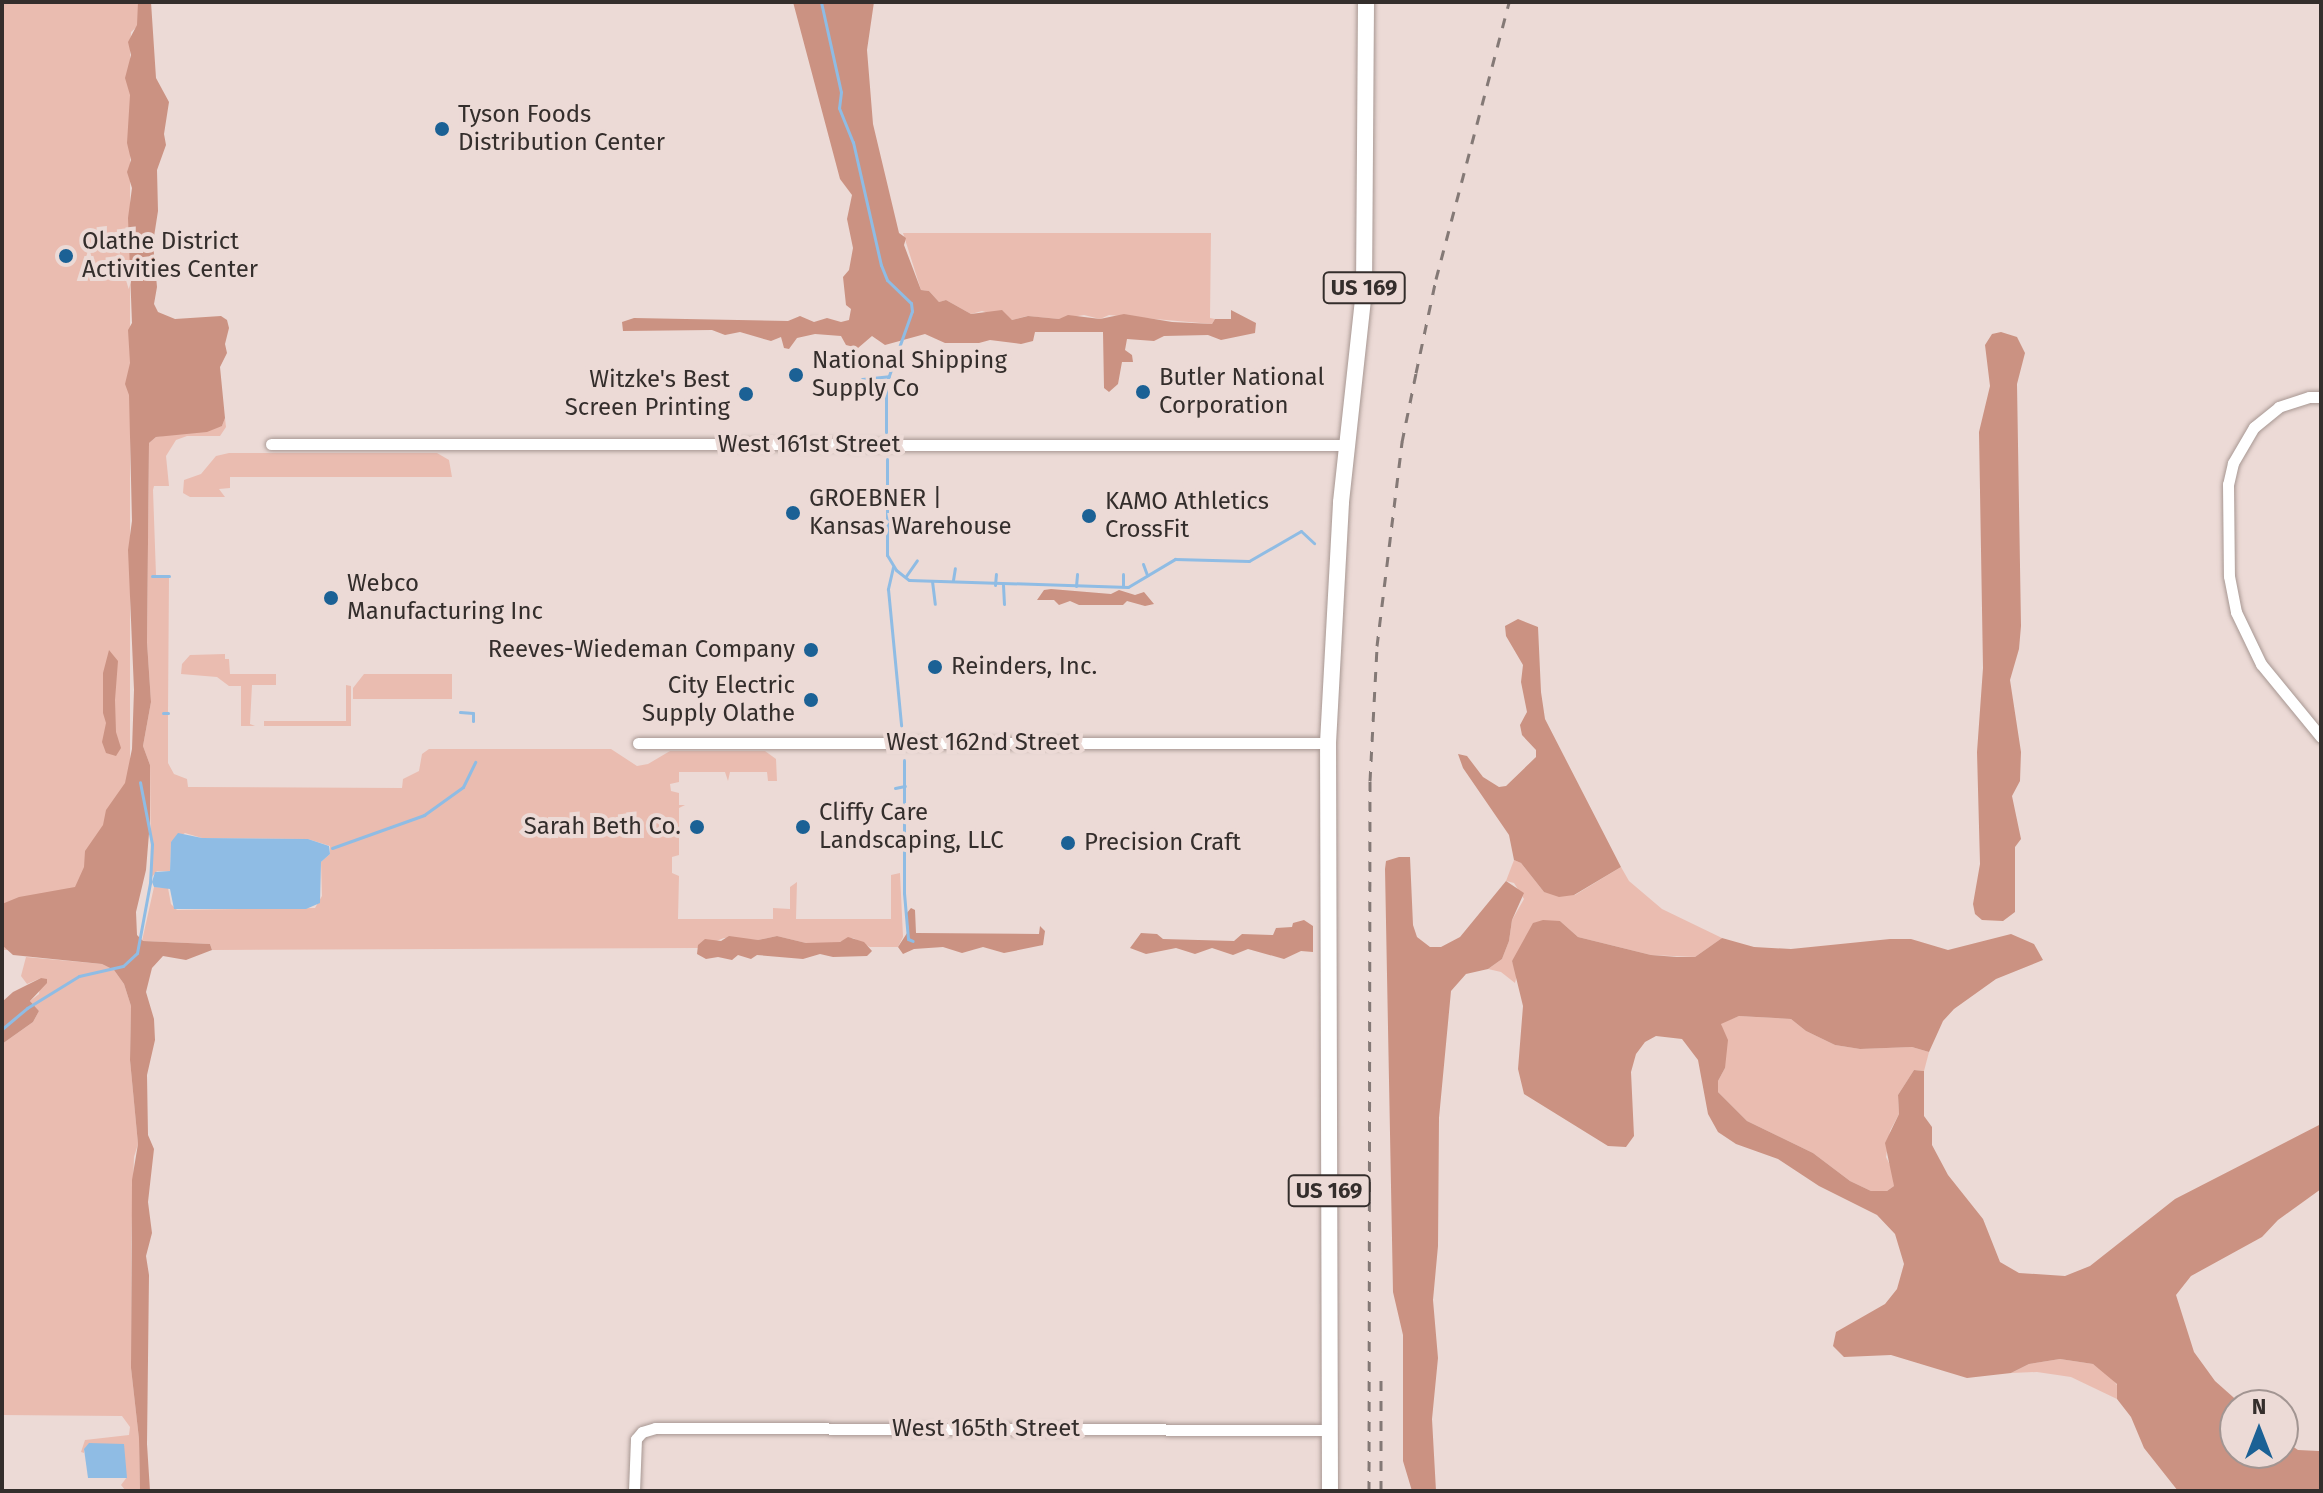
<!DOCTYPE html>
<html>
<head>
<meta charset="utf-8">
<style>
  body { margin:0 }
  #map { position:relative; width:2323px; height:1493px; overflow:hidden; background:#ecdad6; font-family:"Fira Sans",sans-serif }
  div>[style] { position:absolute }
  .green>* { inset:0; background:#eabcb0 }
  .forest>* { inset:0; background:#cb9282 }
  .water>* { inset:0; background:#8fbce4 }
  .stream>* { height:3px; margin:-1.5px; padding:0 1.5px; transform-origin:1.5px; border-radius:1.5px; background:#8fbce4 }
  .roads { filter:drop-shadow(0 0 2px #a79792) drop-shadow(0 0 2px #a79792) }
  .minor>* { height:11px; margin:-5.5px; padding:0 5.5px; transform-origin:5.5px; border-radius:5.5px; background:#fff }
  .highway>* { height:16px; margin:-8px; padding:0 8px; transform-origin:8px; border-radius:8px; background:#fff }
  .rail>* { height:3px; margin-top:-1.5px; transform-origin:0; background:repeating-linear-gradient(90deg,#847976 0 10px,transparent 0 20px) }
  .dots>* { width:22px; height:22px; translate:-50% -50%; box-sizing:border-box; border:4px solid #ecdad6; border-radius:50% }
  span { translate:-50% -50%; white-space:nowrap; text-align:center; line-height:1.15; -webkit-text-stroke:8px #ecdad6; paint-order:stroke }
  .shield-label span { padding:2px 6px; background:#ecdad6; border:2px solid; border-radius:6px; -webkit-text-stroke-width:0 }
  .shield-label { font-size:22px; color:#342e2c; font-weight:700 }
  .poi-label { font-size:24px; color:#342e2c }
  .left { translate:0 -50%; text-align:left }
  .right { translate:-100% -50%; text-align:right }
  .street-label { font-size:24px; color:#342e2c }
  .frame { position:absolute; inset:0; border:4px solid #342e2c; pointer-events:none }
  .north { position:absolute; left:2219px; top:1389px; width:80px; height:80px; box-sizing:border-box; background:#ecdad6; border:2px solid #a29592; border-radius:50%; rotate:0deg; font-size:22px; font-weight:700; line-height:32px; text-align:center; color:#342e2c }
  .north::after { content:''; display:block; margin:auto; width:28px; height:36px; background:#1b6195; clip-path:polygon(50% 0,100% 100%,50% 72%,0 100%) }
</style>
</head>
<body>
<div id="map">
  <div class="green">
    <div style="clip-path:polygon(2px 2px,139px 2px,139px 25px,131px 32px,130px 50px,130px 950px,2px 950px)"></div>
    <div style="clip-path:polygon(903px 233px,1211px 233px,1210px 318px,1215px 319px,1212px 324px,1109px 315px,1100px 319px,1084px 315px,1059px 319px,1027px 316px,1012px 320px,982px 311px,971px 314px,946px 300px,939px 302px,929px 291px,921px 290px)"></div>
    <div style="clip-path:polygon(225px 418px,226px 427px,220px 436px,187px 436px,176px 440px,166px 456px,169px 486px,154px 486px,153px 490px,156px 575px,152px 576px,169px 576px,168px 712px,163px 713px,168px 714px,168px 763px,174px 774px,187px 779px,188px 787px,402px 788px,403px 779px,419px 771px,422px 754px,429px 749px,611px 749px,637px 766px,648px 764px,670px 751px,765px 751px,776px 759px,777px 781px,768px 781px,767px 772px,730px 772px,728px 781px,725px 772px,679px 772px,679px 782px,670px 784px,671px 791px,679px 793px,679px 805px,685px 805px,679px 808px,679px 855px,672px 857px,672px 873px,679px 876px,678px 919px,773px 919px,773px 908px,790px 909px,790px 887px,797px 882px,796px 919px,891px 919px,891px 875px,900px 873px,903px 937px,898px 947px,870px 947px,853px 938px,836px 943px,806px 943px,777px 936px,758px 940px,724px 938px,698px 948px,212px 950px,210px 944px,142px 941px,154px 887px,168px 888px,171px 904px,177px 910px,315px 908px,322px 896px,321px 862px,330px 854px,330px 846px,308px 839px,202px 838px,185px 833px,171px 842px,170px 871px,157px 871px,151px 878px,150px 765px,143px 746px,151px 702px,147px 642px,149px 443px,156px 437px,222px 426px)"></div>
    <div style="clip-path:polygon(229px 453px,437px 453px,449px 460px,452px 477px,230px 477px,230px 488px,219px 489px,225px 497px,190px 497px,183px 493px,184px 480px,201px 474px,216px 456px)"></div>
    <div style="clip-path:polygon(225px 654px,225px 659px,229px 659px,230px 674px,276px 674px,276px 685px,252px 685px,250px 724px,255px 726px,241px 726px,241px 686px,229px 686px,217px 677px,181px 674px,182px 664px,190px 655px)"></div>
    <div style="clip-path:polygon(364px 674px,452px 674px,452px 699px,353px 699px,353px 688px)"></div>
    <div style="clip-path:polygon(346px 685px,351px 686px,351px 726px,264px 726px,264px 721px,346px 721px)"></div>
    <div style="clip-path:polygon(1514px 860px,1521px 863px,1544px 892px,1575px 895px,1621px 867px,1629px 881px,1662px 909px,1722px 938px,1695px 957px,1651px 955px,1578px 937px,1560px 921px,1512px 961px,1517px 975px,1515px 983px,1501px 972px,1488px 969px,1502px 959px,1509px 941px,1512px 920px,1524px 899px,1514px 883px,1506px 881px)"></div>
    <div style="clip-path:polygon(26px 957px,102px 964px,114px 970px,124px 984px,131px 1006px,130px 1060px,138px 1144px,134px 1157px,131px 1244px,131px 1368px,139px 1439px,140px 1491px,126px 1491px,121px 1485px,127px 1477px,84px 1449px,84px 1453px,81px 1452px,85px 1440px,129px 1435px,130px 1427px,122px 1416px,2px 1415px,2px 1044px,33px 1022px,39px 1011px,30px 1001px,39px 994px,41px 978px,27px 984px,21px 976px)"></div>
    <div style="clip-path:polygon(1739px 1016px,1791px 1019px,1806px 1031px,1835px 1045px,1860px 1049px,1912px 1047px,1929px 1052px,1924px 1071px,1914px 1070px,1898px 1095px,1899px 1114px,1890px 1131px,1886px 1157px,1893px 1171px,1894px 1186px,1887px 1191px,1871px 1191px,1850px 1181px,1813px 1153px,1747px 1121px,1718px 1092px,1718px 1081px,1725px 1068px,1721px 1023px)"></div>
    <div style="clip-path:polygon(2060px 1359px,2093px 1364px,2110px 1376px,2117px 1385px,2117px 1399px,2071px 1377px,2037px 1372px,2011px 1373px,2029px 1364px)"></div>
  </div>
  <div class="forest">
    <div style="clip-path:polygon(138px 2px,151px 2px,156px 78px,169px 102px,164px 134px,166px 145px,157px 170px,158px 211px,153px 243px,157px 287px,154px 304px,158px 312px,175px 319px,221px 316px,227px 320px,229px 328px,225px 344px,227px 353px,220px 367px,225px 418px,222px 426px,207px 432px,156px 437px,149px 443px,147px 642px,151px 702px,143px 746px,150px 765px,150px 821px,146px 870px,136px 912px,137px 935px,143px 941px,210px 944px,212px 950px,186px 960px,163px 956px,152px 968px,146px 992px,154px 1019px,155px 1040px,147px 1075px,148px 1135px,154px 1149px,148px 1202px,152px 1233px,146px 1256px,149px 1275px,147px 1444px,150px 1491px,140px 1491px,139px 1439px,131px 1368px,132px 1180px,138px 1144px,130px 1060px,131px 1006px,124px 984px,114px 970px,102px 964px,13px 955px,2px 945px,2px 904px,19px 897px,75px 887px,84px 867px,85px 851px,103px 825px,106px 810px,125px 783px,132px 749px,134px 690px,128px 550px,132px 521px,129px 395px,125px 384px,130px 363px,128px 330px,132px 323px,128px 218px,132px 188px,127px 172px,131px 160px,127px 143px,130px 95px,125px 78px,131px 55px,128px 42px,137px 25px)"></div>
    <div style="clip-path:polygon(793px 2px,874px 2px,867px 50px,873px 124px,899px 233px,906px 238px,904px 245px,921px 290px,929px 291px,939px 302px,946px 300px,971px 314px,1002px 310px,1012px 320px,1028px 316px,1059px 319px,1068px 315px,1100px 319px,1124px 314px,1172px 322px,1212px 324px,1215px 319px,1231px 319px,1231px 310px,1256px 323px,1255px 333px,1221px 340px,1208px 335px,1164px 336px,1154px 341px,1127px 339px,1125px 350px,1132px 355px,1133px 362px,1122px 362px,1118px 384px,1109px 392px,1104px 388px,1103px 332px,1035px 332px,1033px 341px,1021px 344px,990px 340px,979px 343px,945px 343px,925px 334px,885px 345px,872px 336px,858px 348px,846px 345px,841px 336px,815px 334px,797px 338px,789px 349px,784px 348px,781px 337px,771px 341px,740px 332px,725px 335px,712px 330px,623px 331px,622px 322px,634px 318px,788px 321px,800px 316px,814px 322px,827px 318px,841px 322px,849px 320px,851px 309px,846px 305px,843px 277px,849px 270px,853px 248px,847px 219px,852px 195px,840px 179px)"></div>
    <div style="clip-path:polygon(2001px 332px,2017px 337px,2025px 353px,2017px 384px,2021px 626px,2019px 649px,2010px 680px,2021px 752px,2020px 781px,2012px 796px,2021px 839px,2015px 847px,2015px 912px,2003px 921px,1982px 920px,1975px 914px,1973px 904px,1980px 864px,1977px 752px,1983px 668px,1979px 432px,1990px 386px,1985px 345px,1992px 334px)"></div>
    <div style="clip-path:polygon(1051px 589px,1111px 594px,1119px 590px,1135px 595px,1144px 592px,1154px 604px,1145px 606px,1127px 601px,1123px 605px,1079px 605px,1070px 601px,1059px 605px,1054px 600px,1037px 600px,1044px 590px)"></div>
    <div style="clip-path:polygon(1518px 619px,1538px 627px,1541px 692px,1545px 719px,1621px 867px,1574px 895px,1559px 897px,1544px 892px,1521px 863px,1514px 860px,1509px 835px,1463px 768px,1458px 754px,1467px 756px,1483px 777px,1499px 787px,1506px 786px,1536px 757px,1536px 750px,1522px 735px,1520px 725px,1527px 712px,1521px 682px,1523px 665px,1506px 636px,1505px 626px)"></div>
    <div style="clip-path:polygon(109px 650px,118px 661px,115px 700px,116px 732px,121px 748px,116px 756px,106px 753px,102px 742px,106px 723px,103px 713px,103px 673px)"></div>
    <div style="clip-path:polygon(1399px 857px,1410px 857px,1413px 925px,1417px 937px,1430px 947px,1441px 947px,1460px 937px,1506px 881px,1524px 893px,1512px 920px,1509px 941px,1502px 959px,1488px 969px,1466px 974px,1451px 991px,1439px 1118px,1438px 1246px,1433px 1300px,1438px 1358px,1432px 1419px,1436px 1491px,1412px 1491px,1403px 1461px,1403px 1335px,1393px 1292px,1385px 869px,1386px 861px)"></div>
    <div style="clip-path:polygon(911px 908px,915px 910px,916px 933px,1039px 934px,1040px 926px,1045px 931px,1043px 945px,1004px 953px,983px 947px,962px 953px,943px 947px,914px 949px,903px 954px,898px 947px,909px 930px,906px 914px)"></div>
    <div style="clip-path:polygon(1304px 920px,1313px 926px,1313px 952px,1301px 951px,1284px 959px,1248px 949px,1233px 955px,1212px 948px,1195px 954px,1176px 948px,1146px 954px,1130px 948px,1141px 933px,1157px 934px,1163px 939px,1234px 941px,1242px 934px,1273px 935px,1276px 928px,1292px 927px,1293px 923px)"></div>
    <div style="clip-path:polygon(1543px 920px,1560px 921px,1578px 937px,1651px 955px,1677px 957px,1695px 957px,1722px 938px,1754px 947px,1791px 949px,1890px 939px,1911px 939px,1948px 950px,2011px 934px,2034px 944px,2043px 960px,1996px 979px,1954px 1009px,1943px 1021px,1929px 1052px,1912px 1047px,1860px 1049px,1835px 1045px,1806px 1031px,1791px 1019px,1739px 1016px,1721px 1024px,1728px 1040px,1725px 1068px,1718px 1081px,1718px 1092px,1747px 1121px,1813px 1153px,1850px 1181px,1871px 1191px,1887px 1191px,1894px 1186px,1885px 1143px,1899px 1114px,1898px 1095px,1914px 1070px,1924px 1071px,1924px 1116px,1932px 1127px,1932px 1145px,1948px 1175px,1983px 1219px,2000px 1262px,2019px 1273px,2065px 1276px,2090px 1266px,2175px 1199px,2321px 1124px,2321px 1189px,2278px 1220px,2262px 1237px,2191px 1276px,2176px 1295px,2194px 1352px,2215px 1381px,2242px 1405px,2235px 1405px,2235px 1453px,2283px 1453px,2283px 1440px,2298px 1450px,2319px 1451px,2321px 1491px,2178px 1491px,2144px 1448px,2131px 1417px,2117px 1399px,2117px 1384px,2093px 1364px,2060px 1359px,2029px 1364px,2011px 1373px,1967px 1378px,1891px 1355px,1844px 1357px,1833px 1346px,1836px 1332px,1885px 1304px,1897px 1289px,1904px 1264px,1895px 1234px,1877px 1215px,1819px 1186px,1778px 1159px,1736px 1144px,1718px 1132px,1708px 1114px,1698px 1060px,1682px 1039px,1656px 1036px,1645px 1042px,1636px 1054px,1631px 1072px,1634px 1136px,1626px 1147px,1608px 1146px,1524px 1094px,1518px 1069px,1523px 1006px,1512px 961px,1533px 923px)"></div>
    <div style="clip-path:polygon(729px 936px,758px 940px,777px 936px,806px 943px,840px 942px,848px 937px,864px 942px,872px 951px,867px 956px,833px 957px,820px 954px,803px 959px,757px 955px,751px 959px,738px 955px,732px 960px,718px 957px,706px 959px,697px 954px,698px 945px,705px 939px,721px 941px)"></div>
    <div style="clip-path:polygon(41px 978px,47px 979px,47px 983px,30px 1001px,39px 1011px,33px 1022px,2px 1044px,2px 1002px,13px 992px)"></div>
  </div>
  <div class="water">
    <div style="clip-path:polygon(178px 833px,202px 838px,308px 839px,329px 846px,330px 854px,321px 862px,320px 903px,306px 909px,174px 909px,170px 889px,154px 887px,152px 882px,155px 872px,170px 871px,171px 842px)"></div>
    <div style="clip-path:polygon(89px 1443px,124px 1444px,127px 1478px,88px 1478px,84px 1449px)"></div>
  </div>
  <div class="stream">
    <div style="left:821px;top:2px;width:92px;rotate:77.5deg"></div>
    <div style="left:841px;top:92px;width:16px;rotate:97deg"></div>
    <div style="left:839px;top:108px;width:37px;rotate:68deg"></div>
    <div style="left:853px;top:142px;width:126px;rotate:77.2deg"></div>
    <div style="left:881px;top:265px;width:16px;rotate:68deg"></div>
    <div style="left:887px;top:280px;width:33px;rotate:44deg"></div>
    <div style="left:911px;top:303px;width:8px;rotate:83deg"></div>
    <div style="left:912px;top:311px;width:77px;rotate:109.6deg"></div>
    <div style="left:886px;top:384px;width:48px;rotate:90deg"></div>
    <div style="left:862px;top:379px;width:27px;rotate:-6deg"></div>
    <div style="left:887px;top:459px;width:96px;rotate:90deg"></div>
    <div style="left:887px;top:555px;width:17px;rotate:59deg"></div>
    <div style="left:896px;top:570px;width:16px;rotate:38deg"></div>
    <div style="left:909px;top:580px;width:219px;rotate:1.8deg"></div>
    <div style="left:1128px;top:587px;width:55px;rotate:-30.8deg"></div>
    <div style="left:1175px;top:559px;width:74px;rotate:1.5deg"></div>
    <div style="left:1249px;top:561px;width:60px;rotate:-30deg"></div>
    <div style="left:1301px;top:531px;width:18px;rotate:43deg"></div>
    <div style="left:1143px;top:564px;width:12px;rotate:70deg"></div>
    <div style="left:893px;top:567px;width:23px;rotate:103deg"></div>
    <div style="left:888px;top:589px;width:137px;rotate:84.5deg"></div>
    <div style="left:152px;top:576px;width:17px"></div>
    <div style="left:906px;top:576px;width:19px;rotate:-55deg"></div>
    <div style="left:953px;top:580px;width:12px;rotate:-81deg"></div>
    <div style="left:932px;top:581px;width:23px;rotate:83deg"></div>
    <div style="left:995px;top:585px;width:11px;rotate:-85deg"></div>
    <div style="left:1003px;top:585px;width:19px;rotate:87deg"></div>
    <div style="left:1076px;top:586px;width:12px;rotate:-85deg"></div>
    <div style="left:1123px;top:586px;width:12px;rotate:-90deg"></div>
    <div style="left:460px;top:712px;width:13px;rotate:4deg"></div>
    <div style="left:473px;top:713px;width:8px;rotate:90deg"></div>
    <div style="left:163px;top:713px;width:5px"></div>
    <div style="left:904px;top:760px;width:133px;rotate:90deg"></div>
    <div style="left:904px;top:893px;width:46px;rotate:85deg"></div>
    <div style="left:908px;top:939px;width:5px;rotate:22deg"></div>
    <div style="left:895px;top:788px;width:10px;rotate:-11deg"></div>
    <div style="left:332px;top:848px;width:98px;rotate:-19.7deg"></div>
    <div style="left:424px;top:815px;width:48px;rotate:-35.7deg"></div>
    <div style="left:463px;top:787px;width:28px;rotate:-64deg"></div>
    <div style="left:2px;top:1029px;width:33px;rotate:-40deg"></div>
    <div style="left:27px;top:1008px;width:61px;rotate:-31.6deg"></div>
    <div style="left:79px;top:976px;width:45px;rotate:-12.8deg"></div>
    <div style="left:123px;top:966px;width:19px;rotate:-43deg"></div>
    <div style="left:137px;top:953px;width:71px;rotate:-79.5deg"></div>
    <div style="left:150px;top:883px;width:39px;rotate:-87deg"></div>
    <div style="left:152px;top:844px;width:63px;rotate:-101deg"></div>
  </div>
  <div class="roads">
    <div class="minor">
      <div style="left:2321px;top:397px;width:12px;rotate:180deg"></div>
      <div style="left:2309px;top:397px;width:32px;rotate:162deg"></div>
      <div style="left:2279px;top:407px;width:32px;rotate:141deg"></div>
      <div style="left:2254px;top:427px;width:42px;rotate:120.3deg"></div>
      <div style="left:2233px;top:463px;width:22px;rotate:103deg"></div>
      <div style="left:2228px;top:484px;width:92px;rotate:89.4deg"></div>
      <div style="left:2229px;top:576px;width:37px;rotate:79deg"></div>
      <div style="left:2236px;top:612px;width:58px;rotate:64.3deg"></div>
      <div style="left:2261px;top:664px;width:94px;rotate:50.6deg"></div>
      <div style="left:271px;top:444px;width:1076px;rotate:0.05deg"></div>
      <div style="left:638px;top:743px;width:690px"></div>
      <div style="left:634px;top:1491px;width:52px;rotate:-87.8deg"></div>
      <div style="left:636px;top:1439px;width:9px;rotate:-49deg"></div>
      <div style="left:642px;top:1432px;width:14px;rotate:-17deg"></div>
      <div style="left:655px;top:1428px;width:675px;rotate:0.17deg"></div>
    </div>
    <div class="highway">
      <div style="left:1330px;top:1491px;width:748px;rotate:-90.15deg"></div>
      <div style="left:1328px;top:743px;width:241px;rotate:-86.9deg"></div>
      <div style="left:1341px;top:502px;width:213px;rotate:-83.8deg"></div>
      <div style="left:1364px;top:290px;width:288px;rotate:-89.6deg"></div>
    </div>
  </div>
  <div class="rail">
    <div style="left:1369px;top:1491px;width:710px;rotate:-89.92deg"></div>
    <div style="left:1370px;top:781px;width:135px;rotate:-87deg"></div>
    <div style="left:1377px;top:646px;width:206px;rotate:-83deg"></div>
    <div style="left:1402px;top:442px;width:70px;rotate:-78.5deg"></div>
    <div style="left:1416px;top:373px;width:96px;rotate:-78deg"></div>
    <div style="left:1436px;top:279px;width:286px;rotate:-75.2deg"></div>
    <div style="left:1381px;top:1491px;width:111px;rotate:-90deg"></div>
  </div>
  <div class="dots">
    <div style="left:442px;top:129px;background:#1b6195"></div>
    <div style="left:66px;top:256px;background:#1b6195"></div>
    <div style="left:796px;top:375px;background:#1b6195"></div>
    <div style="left:1143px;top:392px;background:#1b6195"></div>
    <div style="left:746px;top:394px;background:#1b6195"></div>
    <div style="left:793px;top:513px;background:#1b6195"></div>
    <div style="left:1089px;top:516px;background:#1b6195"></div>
    <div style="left:331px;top:598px;background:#1b6195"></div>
    <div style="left:811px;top:650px;background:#1b6195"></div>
    <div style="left:935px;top:667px;background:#1b6195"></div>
    <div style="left:811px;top:700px;background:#1b6195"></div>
    <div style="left:697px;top:827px;background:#1b6195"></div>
    <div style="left:803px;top:827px;background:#1b6195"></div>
    <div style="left:1068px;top:843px;background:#1b6195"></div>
  </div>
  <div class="shield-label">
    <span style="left:1364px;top:288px">US 169</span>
    <span style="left:1329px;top:1191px">US 169</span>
  </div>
  <div class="poi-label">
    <span class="left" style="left:458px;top:129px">Tyson Foods<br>Distribution Center</span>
    <span class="left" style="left:82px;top:256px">Olathe District<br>Activities Center</span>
    <span class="left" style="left:812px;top:375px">National Shipping<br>Supply Co</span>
    <span class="left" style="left:1159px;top:392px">Butler National<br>Corporation</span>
    <span class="right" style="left:730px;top:394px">Witzke's Best<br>Screen Printing</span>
    <span class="left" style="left:809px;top:513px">GROEBNER |<br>Kansas Warehouse</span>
    <span class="left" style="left:1105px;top:516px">KAMO Athletics<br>CrossFit</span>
    <span class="left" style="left:347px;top:598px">Webco<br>Manufacturing Inc</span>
    <span class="right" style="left:795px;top:650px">Reeves-Wiedeman Company</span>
    <span class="left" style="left:951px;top:667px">Reinders, Inc.</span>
    <span class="right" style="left:795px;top:700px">City Electric<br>Supply Olathe</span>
    <span class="left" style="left:819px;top:827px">Cliffy Care<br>Landscaping, LLC</span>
    <span class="right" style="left:681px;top:827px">Sarah Beth Co.</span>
    <span class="left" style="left:1084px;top:843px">Precision Craft</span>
  </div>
  <div class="street-label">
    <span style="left:809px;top:445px">West 161st Street</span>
    <span style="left:983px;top:743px">West 162nd Street</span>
    <span style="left:986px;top:1429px">West 165th Street</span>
  </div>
  <div class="frame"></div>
  <div class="north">N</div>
</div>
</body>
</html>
